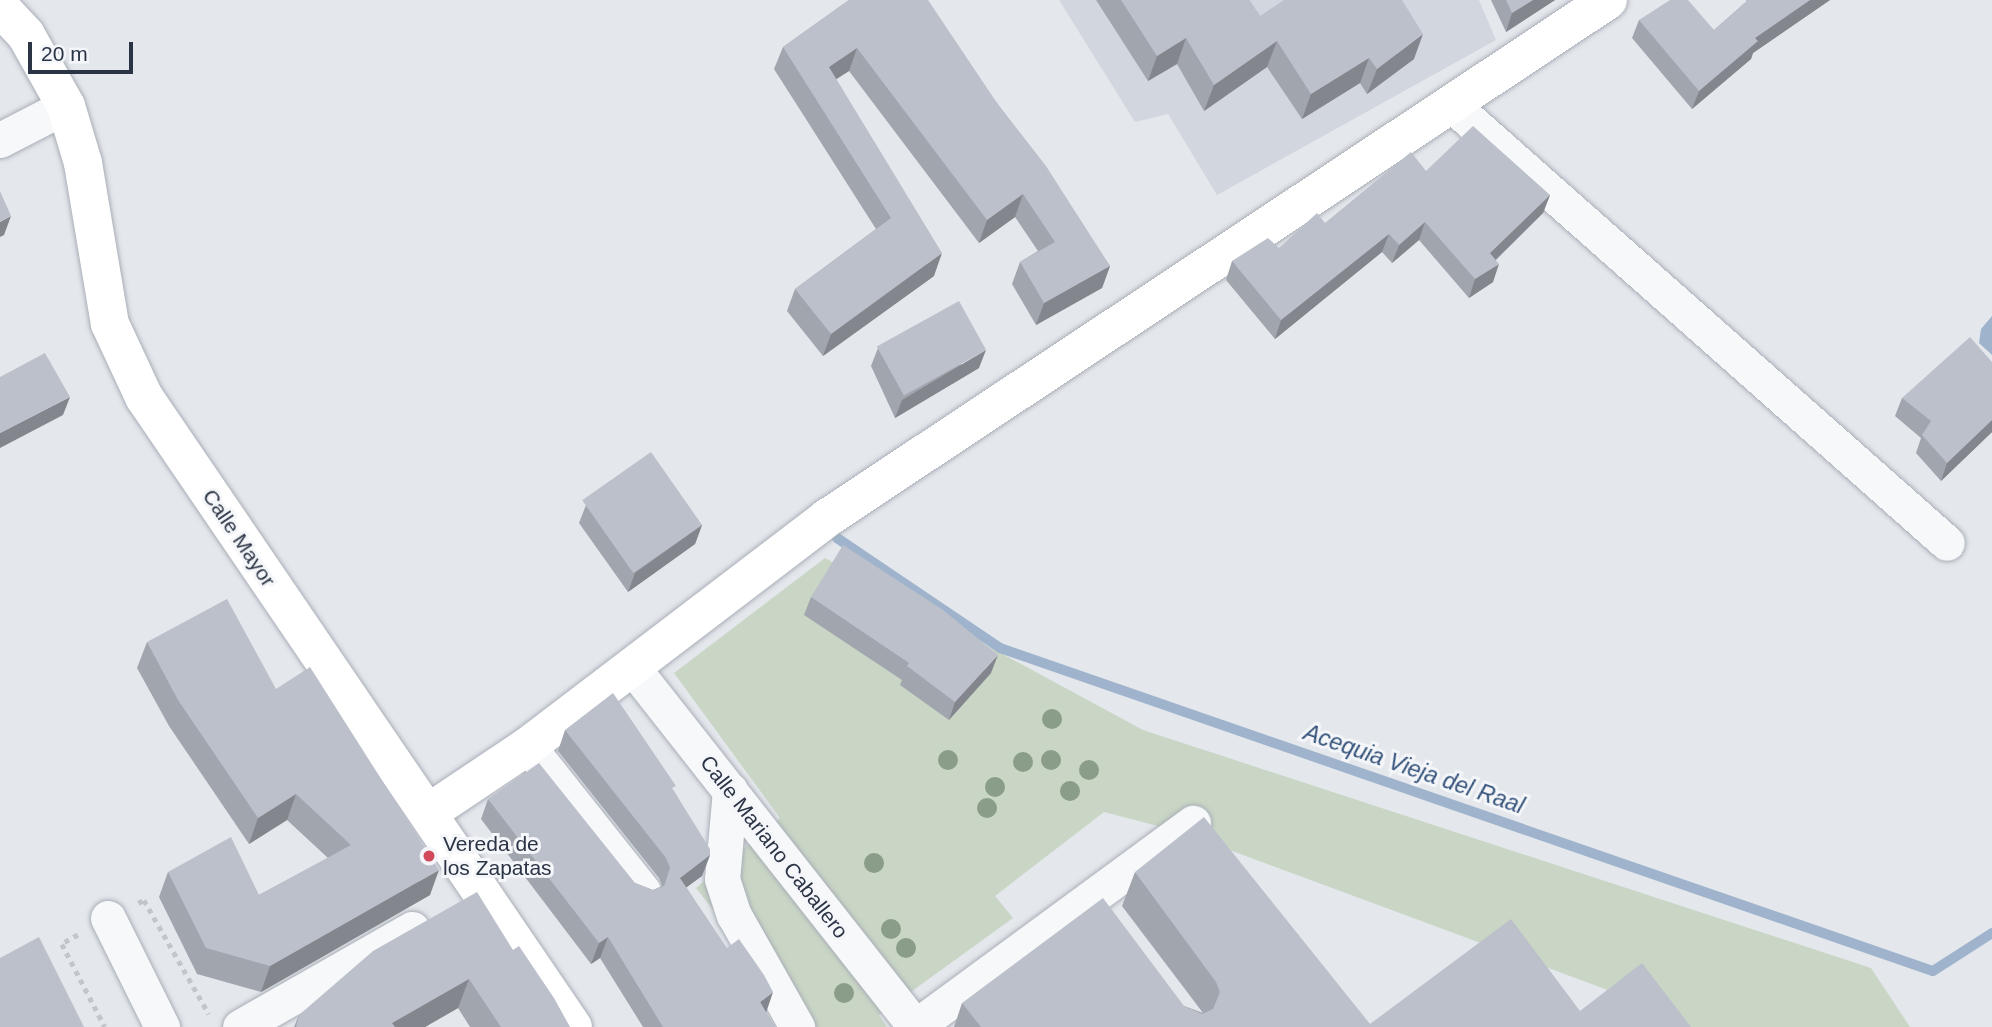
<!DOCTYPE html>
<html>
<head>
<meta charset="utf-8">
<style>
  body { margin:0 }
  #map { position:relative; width:1992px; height:1027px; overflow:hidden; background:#e4e7ec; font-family:Helvetica,sans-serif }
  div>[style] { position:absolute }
  .built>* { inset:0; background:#d2d6de }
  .green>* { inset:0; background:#c9d6c5 }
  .water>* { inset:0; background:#9fb4cc }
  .stream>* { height:10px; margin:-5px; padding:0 5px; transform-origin:5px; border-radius:5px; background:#9fb4cc }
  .path>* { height:4.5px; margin-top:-2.25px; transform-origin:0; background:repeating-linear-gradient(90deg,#c2c5cb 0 5px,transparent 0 10px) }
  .roads { filter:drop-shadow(0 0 2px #a9aeb7) drop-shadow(0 0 2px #a9aeb7) }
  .street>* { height:35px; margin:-17.5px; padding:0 17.5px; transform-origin:17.5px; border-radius:17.5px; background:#f7f8fa }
  .secondary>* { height:38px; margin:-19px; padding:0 19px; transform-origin:19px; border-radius:19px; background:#fff }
  .trees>* { width:20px; height:20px; margin:-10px; border-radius:50%; background:#899d89 }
  .wall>* { inset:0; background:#a1a5ae }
  .shaded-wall>* { inset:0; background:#83868d }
  .building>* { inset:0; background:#bbc0ca; transform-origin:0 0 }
  .dots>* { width:19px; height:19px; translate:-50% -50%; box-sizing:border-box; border:4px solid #f4f6f9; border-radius:50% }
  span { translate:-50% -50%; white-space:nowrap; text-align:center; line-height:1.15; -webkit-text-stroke:6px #f4f6f9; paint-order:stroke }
  .street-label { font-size:21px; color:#2b3445 }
  .poi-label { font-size:21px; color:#2b3445 }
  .left { translate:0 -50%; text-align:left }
  .water-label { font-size:23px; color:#34527a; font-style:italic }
  .scale { position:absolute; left:28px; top:42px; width:105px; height:32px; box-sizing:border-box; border:4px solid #2b3445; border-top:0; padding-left:9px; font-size:21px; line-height:24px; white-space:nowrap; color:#2b3445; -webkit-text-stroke:5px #f4f6f9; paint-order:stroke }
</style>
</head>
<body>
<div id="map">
  <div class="built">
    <div style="clip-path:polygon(1059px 0,1479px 0,1496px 40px,1217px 195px,1168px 114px,1135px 122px)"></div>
  </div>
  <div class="green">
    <div style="clip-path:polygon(825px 558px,1143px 730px,1871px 968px,1910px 1027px,1686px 1027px,1678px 1016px,1181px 832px,1104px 812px,995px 896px,1013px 918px,879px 1015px,887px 1027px,804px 1027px,696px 888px,780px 818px,674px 673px)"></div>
  </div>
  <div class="water">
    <div style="clip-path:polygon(1992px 316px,1992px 355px,1979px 343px,1981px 329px)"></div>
  </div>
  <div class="stream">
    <div style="left:837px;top:538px;width:197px;rotate:34deg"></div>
    <div style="left:1000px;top:648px;width:987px;rotate:19.1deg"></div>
    <div style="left:1933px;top:971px;width:70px;rotate:-32.8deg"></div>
  </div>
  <div class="path">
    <div style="left:138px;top:903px;width:7px;rotate:-27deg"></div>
    <div style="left:144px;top:900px;width:131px;rotate:60.3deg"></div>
    <div style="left:78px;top:935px;width:18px;rotate:151deg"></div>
    <div style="left:62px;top:944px;width:93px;rotate:62.6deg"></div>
  </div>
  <div class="roads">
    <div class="street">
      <div style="left:1451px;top:104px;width:662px;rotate:41.51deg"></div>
      <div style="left:0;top:140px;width:74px;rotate:-27.3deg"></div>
      <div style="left:633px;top:668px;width:457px;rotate:51.8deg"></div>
      <div style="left:528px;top:746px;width:185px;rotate:51.6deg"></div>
      <div style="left:730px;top:790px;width:89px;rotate:95.1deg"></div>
      <div style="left:722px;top:879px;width:38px;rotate:72deg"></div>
      <div style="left:734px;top:915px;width:129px;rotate:60.6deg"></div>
      <div style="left:108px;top:918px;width:122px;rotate:63.6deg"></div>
      <div style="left:240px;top:1027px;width:198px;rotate:-29.7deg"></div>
      <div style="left:915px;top:1027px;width:345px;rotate:-36.3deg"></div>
    </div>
    <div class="secondary">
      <div style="left:0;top:7px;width:38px;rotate:47deg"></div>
      <div style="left:26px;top:35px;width:81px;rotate:60.6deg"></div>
      <div style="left:66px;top:106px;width:59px;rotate:73.4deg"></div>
      <div style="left:83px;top:163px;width:163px;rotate:80.5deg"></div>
      <div style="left:110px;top:324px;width:81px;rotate:65deg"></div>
      <div style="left:144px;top:397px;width:762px;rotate:55.75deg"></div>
      <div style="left:428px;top:813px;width:120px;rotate:-33.8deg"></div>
      <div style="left:528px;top:746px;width:376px;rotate:-37.3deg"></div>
      <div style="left:827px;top:518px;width:937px;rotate:-33.55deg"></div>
    </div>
  </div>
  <div class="trees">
    <div style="left:1052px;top:719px"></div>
    <div style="left:948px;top:760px"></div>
    <div style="left:1051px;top:760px"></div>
    <div style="left:1023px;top:762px"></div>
    <div style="left:1089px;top:770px"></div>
    <div style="left:995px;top:787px"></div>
    <div style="left:1070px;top:791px"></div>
    <div style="left:987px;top:808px"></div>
    <div style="left:874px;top:863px"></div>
    <div style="left:891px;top:929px"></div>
    <div style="left:906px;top:948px"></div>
    <div style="left:844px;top:993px"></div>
  </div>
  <div class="wall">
    <div style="clip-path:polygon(849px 0,997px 103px,1110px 266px,1102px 288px,1036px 325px,1012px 284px,1020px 262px,1038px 251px,1015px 217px,979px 243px,849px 71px,836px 79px,934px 276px,823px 356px,787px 311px,795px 289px,876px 229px,774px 69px,783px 47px)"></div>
    <div style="clip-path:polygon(1096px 0,1249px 0,1260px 16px,1414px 59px,1367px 94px,1360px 83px,1302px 119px,1267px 67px,1204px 111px,1177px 64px,1148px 81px)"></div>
    <div style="clip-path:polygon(1491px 0,1555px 0,1506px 32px)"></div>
    <div style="clip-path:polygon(1746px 0,1830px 0,1753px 53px,1751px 59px,1692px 109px,1632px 38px,1639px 20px,1714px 30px,1747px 1px)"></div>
    <div style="clip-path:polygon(1426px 171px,1550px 195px,1543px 213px,1496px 260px,1493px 282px,1469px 298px,1419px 240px,1392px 263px,1382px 252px,1275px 339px,1226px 280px,1232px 261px,1279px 248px)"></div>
    <div style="clip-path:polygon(878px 348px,979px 368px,895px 418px,871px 366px)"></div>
    <div style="clip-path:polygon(1992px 362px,1992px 432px,1941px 481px,1916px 453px,1921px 438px,1895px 416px,1902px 398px)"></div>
    <div style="clip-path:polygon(586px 505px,702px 525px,695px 544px,628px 592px,579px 523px)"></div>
    <div style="clip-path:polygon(811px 597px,991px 673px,949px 720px,900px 685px,902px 680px,804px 615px)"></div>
    <div style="clip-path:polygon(147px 642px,276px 689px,430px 895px,261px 992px,197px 974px,159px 897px,168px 872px,259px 895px,328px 858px,287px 820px,249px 844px,169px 726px,137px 668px)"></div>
    <div style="clip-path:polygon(565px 730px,674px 791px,710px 855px,702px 876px,686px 887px,775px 1027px,643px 1027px,600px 958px,591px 964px,481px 819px,488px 799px,635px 883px,653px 890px,662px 886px,659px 878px,558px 751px)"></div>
    <div style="clip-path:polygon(1135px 872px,1370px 1024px,1580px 1011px,1691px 1027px,954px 1027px,962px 1003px,1184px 1006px,1203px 1013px,1122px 906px)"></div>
    <div style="clip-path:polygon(513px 950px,570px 1027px,470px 1027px,458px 1008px,425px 1027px,294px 1027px,299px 1015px)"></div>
  </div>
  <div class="shaded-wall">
    <div style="clip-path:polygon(1533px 0,1555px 0,1506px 32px,1512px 13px)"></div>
    <div style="clip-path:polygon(1810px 0,1830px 0,1753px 53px,1751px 59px,1692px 109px,1699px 91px,1755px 38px)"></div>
    <div style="clip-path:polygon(1423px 34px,1414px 59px,1367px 94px,1377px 69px)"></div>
    <div style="clip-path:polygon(1186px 38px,1177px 64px,1148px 81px,1157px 56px)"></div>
    <div style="clip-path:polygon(1277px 41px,1267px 67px,1204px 111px,1214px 85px)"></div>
    <div style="clip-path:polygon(857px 48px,849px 71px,821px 89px,829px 67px)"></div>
    <div style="clip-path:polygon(1369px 58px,1360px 83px,1302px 119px,1311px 94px)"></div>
    <div style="clip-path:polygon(1023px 194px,1015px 217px,979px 243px,987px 220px)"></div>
    <div style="clip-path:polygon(1550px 195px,1543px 213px,1483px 272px,1490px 253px)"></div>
    <div style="clip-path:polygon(11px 216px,4px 235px,0 237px,0 222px)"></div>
    <div style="clip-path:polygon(1425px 222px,1419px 240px,1392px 263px,1399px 245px)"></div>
    <div style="clip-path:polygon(1389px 234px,1382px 252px,1275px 339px,1281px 320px)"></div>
    <div style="clip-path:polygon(942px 253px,934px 276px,823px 356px,831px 334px)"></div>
    <div style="clip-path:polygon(1499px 264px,1493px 282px,1469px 298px,1475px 279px)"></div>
    <div style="clip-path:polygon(1110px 266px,1102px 288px,1036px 325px,1044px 303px)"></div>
    <div style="clip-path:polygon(986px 350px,979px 368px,895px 418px,902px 400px)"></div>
    <div style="clip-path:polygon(70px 397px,63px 415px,0 448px,0 433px)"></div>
    <div style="clip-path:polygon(1992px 420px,1992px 432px,1941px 481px,1947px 463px)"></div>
    <div style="clip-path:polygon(702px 525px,695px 544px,628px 592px,635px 573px)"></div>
    <div style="clip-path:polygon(998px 655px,991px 673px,949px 720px,955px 702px)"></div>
    <div style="clip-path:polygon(296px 794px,287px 820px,249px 844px,258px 818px)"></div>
    <div style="clip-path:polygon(710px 855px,702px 876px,672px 898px,680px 878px)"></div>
    <div style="clip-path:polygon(439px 870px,430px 895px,261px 992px,270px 966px)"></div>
    <div style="clip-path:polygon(608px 937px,600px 958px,591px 964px,599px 943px)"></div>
    <div style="clip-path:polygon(469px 979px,458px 1008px,425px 1027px,391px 1027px,392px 1023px)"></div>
    <div style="clip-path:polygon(773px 992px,766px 1013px,760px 1002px)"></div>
  </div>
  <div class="building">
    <div style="clip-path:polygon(849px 0,928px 0,997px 103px,1046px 166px,1110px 266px,1044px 303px,1020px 262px,1055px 242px,1023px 194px,987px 220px,857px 48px,829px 67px,942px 253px,831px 334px,795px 289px,891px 218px,783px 47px)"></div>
    <div style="clip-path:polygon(1121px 0,1249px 0,1260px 16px,1284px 0,1402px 0,1423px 34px,1377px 69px,1369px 58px,1311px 94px,1277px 41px,1214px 85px,1186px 38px,1157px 56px)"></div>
    <div style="clip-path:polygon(1506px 0,1533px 0,1512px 13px)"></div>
    <div style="clip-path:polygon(1670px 0,1688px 0,1714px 30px,1748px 0,1810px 0,1755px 38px,1758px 41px,1699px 91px,1639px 20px)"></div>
    <div style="clip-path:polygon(1473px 126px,1550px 195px,1490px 253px,1499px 264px,1475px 279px,1425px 222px,1399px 245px,1389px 234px,1281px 320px,1232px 261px,1268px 238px,1279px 248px,1317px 213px,1325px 223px,1411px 152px,1426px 171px)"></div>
    <div style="clip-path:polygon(0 191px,11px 216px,0 222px)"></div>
    <div style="left:959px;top:301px;width:56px;height:94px;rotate:61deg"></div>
    <div style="clip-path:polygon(1970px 337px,1992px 362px,1992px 420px,1947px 463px,1922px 435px,1931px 421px,1902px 398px)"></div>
    <div style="clip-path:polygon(45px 353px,70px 397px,0 433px,0 377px)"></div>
    <div style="left:651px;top:452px;width:89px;height:84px;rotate:55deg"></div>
    <div style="clip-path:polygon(843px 545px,943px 610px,998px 655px,955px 702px,907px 666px,909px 663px,811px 597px)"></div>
    <div style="clip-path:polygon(227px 599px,276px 689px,310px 667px,439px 870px,270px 966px,206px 948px,168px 872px,231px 837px,259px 895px,351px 845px,296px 794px,258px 818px,178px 700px,147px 642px)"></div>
    <div style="clip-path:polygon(613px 693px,676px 786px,672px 788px,710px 849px,710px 855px,680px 878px,727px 948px,739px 939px,764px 975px,773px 992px,760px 1002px,775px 1027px,663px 1027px,608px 937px,599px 943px,488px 799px,539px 763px,635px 883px,653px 890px,664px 886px,670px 868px,666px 858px,565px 730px)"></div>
    <div style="clip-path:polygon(1204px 817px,1370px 1024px,1511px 919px,1580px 1011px,1642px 963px,1691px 1027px,981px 1027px,962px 1003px,1103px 898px,1184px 1006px,1202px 1014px,1213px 1009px,1220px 992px,1216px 982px,1135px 872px)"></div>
    <div style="clip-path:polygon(477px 892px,513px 950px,519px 946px,554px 998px,570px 1027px,501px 1027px,469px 979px,392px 1023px,395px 1027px,296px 1027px,299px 1015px,373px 951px)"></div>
    <div style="clip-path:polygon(39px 937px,84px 1027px,0 1027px,0 958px)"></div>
  </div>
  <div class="dots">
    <div style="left:429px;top:856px;background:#d1495b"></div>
  </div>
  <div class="street-label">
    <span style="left:239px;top:538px;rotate:56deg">Calle Mayor</span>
    <span style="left:774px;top:847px;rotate:52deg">Calle Mariano Caballero</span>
  </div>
  <div class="poi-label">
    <span class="left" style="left:443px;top:856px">Vereda de<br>los Zapatas</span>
  </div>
  <div class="water-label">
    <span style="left:1414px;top:769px;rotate:19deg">Acequia Vieja del Raal</span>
  </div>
  <div class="scale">20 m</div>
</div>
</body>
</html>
